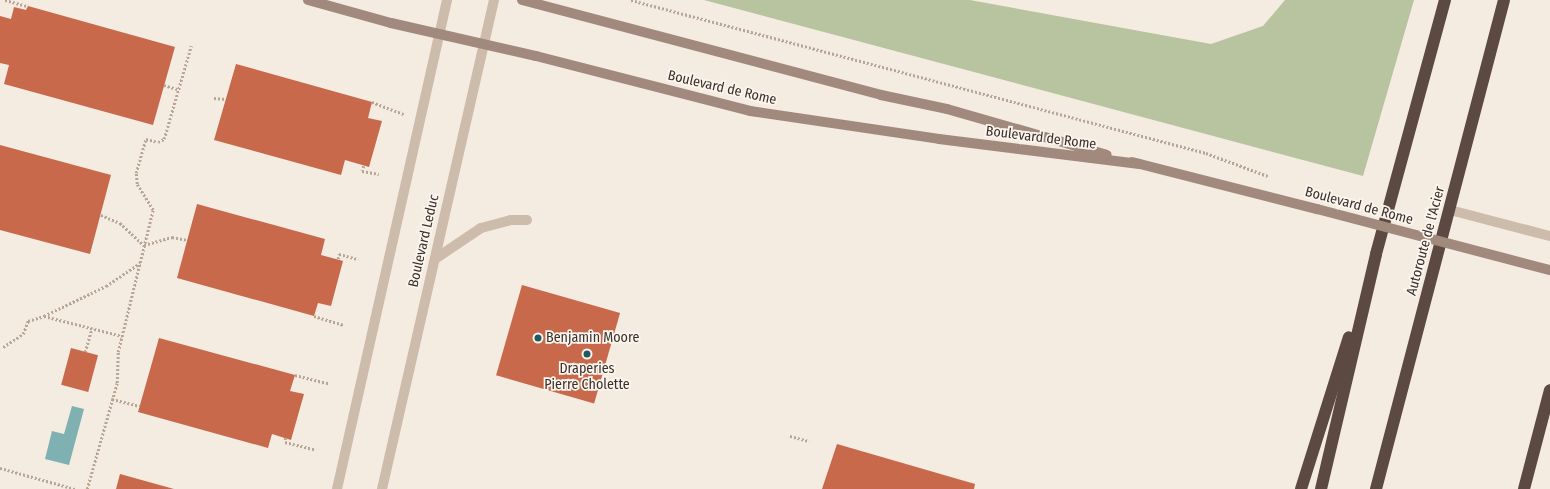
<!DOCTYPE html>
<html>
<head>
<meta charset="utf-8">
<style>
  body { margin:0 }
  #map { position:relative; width:1550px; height:489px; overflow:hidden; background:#f4ebe1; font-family:"Fira Sans Condensed",sans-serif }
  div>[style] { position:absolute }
  .green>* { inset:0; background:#b8c4a0 }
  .water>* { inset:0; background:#7fb0b2 }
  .building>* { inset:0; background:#c8694b; transform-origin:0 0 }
  .path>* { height:2.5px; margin-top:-1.25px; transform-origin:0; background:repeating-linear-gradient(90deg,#b9a596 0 2px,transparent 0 4px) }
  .service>* { height:10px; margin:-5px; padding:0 5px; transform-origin:5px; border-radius:5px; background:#cdbbac }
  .tertiary>* { height:10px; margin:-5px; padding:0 5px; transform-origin:5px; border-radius:5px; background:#cdbbac }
  .secondary>* { height:10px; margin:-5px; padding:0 5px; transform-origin:5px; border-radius:5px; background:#a18a7d }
  .motorway>* { height:12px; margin:-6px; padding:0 6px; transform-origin:6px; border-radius:6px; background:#5c4a42 }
  .secondary-bridge>* { height:10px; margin:-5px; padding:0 5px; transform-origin:5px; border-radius:5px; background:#a18a7d }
  .dots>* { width:11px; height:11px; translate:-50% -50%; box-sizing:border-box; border:2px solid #fbf5ee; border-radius:50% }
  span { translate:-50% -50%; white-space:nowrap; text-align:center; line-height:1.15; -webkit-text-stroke:3.5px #fbf5ee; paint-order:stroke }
  .street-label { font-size:14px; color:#3b302b }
  .poi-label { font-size:14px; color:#3b302b }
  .left { translate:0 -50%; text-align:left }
</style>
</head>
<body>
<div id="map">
  <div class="green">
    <div style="clip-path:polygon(704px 0,970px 0,1211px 44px,1263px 26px,1285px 0,1414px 0,1363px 176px)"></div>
  </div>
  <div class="water">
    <div style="clip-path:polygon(72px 406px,84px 409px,69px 465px,45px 459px,52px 431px,64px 434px)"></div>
  </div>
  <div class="building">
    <div style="clip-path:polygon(28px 6px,175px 47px,153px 125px,4px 84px,9px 65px,0 63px,0 16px,11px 19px,14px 7px,26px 10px)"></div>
    <div style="clip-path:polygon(236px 64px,372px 102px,368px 118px,382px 121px,369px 167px,345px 160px,341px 175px,214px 140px)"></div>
    <div style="clip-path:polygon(0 145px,111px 175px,90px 254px,0 230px)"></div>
    <div style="clip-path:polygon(197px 204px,325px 239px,321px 255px,343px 261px,331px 306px,318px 303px,314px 316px,177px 278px)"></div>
    <div style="left:522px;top:285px;width:102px;height:94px;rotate:16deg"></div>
    <div style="clip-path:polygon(159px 338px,295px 375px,290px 391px,304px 394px,291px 440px,272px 434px,268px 448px,138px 412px)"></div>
    <div style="left:71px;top:348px;width:28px;height:38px;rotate:15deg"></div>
    <div style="clip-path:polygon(837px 444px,975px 484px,974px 489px,822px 489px)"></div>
    <div style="clip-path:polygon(120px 474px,174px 489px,116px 489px)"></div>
  </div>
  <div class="path">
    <div style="left:5px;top:0;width:24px;rotate:15deg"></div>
    <div style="left:631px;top:0;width:595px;rotate:14.9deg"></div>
    <div style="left:1206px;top:153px;width:66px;rotate:20.4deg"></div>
    <div style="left:164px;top:85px;width:14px;rotate:17deg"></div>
    <div style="left:214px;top:98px;width:12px;rotate:5deg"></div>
    <div style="left:372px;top:102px;width:34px;rotate:21deg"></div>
    <div style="left:364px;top:166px;width:5px;rotate:112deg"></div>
    <div style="left:362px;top:171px;width:17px;rotate:10deg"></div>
    <div style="left:101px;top:215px;width:21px;rotate:23deg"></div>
    <div style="left:120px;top:223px;width:33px;rotate:43deg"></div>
    <div style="left:144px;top:245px;width:29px;rotate:-16deg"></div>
    <div style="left:172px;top:237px;width:15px;rotate:11deg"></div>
    <div style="left:338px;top:259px;width:5px;rotate:-79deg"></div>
    <div style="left:339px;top:254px;width:20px;rotate:15deg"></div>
    <div style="left:44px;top:316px;width:69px;rotate:-25.8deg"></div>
    <div style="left:106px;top:286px;width:41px;rotate:-34.1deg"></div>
    <div style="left:314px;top:316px;width:31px;rotate:17deg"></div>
    <div style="left:3px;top:347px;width:24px;rotate:-33deg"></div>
    <div style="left:23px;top:334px;width:14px;rotate:-69deg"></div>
    <div style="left:28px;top:321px;width:17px;rotate:-17deg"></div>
    <div style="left:44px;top:316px;width:81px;rotate:14.4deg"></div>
    <div style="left:85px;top:352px;width:25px;rotate:-74deg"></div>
    <div style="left:295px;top:375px;width:36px;rotate:14deg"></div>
    <div style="left:112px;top:399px;width:29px;rotate:14deg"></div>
    <div style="left:790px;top:436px;width:20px;rotate:15deg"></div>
    <div style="left:286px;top:438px;width:4px;rotate:104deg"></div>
    <div style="left:285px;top:442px;width:32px;rotate:14deg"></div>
    <div style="left:0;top:468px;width:78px;rotate:15.6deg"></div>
    <div style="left:87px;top:489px;width:110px;rotate:-74.2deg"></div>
    <div style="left:117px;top:383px;width:31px;rotate:-88deg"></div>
    <div style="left:118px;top:352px;width:146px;rotate:-76.2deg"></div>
    <div style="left:153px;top:210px;width:31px;rotate:-122deg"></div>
    <div style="left:137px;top:184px;width:11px;rotate:-95deg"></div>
    <div style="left:136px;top:173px;width:35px;rotate:-74deg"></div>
    <div style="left:146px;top:139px;width:12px;rotate:14deg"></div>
    <div style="left:158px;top:142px;width:7px;rotate:-27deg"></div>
    <div style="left:164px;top:139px;width:97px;rotate:-73.8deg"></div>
  </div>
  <div class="service">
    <div style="left:1450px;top:210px;width:103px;rotate:14.6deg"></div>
    <div style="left:435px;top:259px;width:55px;rotate:-34deg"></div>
    <div style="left:481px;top:228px;width:31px;rotate:-15deg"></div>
    <div style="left:511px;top:220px;width:16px"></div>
  </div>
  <div class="tertiary">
    <div style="left:337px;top:489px;width:501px;rotate:-77.32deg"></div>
    <div style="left:382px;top:489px;width:502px;rotate:-77.1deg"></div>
  </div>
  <div class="secondary">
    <div style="left:308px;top:0;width:86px;rotate:15.5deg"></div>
    <div style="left:391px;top:23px;width:149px;rotate:12.8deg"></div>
    <div style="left:536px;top:56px;width:221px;rotate:14.4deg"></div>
    <div style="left:750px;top:111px;width:191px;rotate:8.4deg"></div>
    <div style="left:939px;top:139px;width:202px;rotate:7.1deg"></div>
    <div style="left:522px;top:0;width:371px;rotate:14.8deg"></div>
    <div style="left:881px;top:95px;width:67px;rotate:12deg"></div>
    <div style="left:947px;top:109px;width:166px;rotate:16deg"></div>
    <div style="left:1132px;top:162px;width:191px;rotate:14.3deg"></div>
  </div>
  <div class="motorway">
    <div style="left:1301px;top:489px;width:159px;rotate:-72.5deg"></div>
    <div style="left:1321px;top:489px;width:241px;rotate:-76.8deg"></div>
    <div style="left:1376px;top:254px;width:263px;rotate:-74.8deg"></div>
    <div style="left:1376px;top:489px;width:505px;rotate:-75.33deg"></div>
    <div style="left:1524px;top:489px;width:102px;rotate:-75.3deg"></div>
  </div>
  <div class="secondary-bridge">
    <div style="left:1317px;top:209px;width:241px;rotate:14.7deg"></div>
  </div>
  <div class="dots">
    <div style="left:538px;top:338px;background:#1f5a5e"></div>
    <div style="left:587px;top:354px;background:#1f5a5e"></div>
  </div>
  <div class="street-label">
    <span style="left:722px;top:88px;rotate:13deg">Boulevard de Rome</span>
    <span style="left:1041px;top:138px;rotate:7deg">Boulevard de Rome</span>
    <span style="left:1359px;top:206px;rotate:15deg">Boulevard de Rome</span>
    <span style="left:424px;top:241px;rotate:-77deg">Boulevard Leduc</span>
    <span style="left:1426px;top:241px;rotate:-75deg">Autoroute de l'Acier</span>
  </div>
  <div class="poi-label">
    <span class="left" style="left:546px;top:338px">Benjamin Moore</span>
    <span style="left:587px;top:377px">Draperies<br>Pierre Cholette</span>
  </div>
</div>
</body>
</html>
